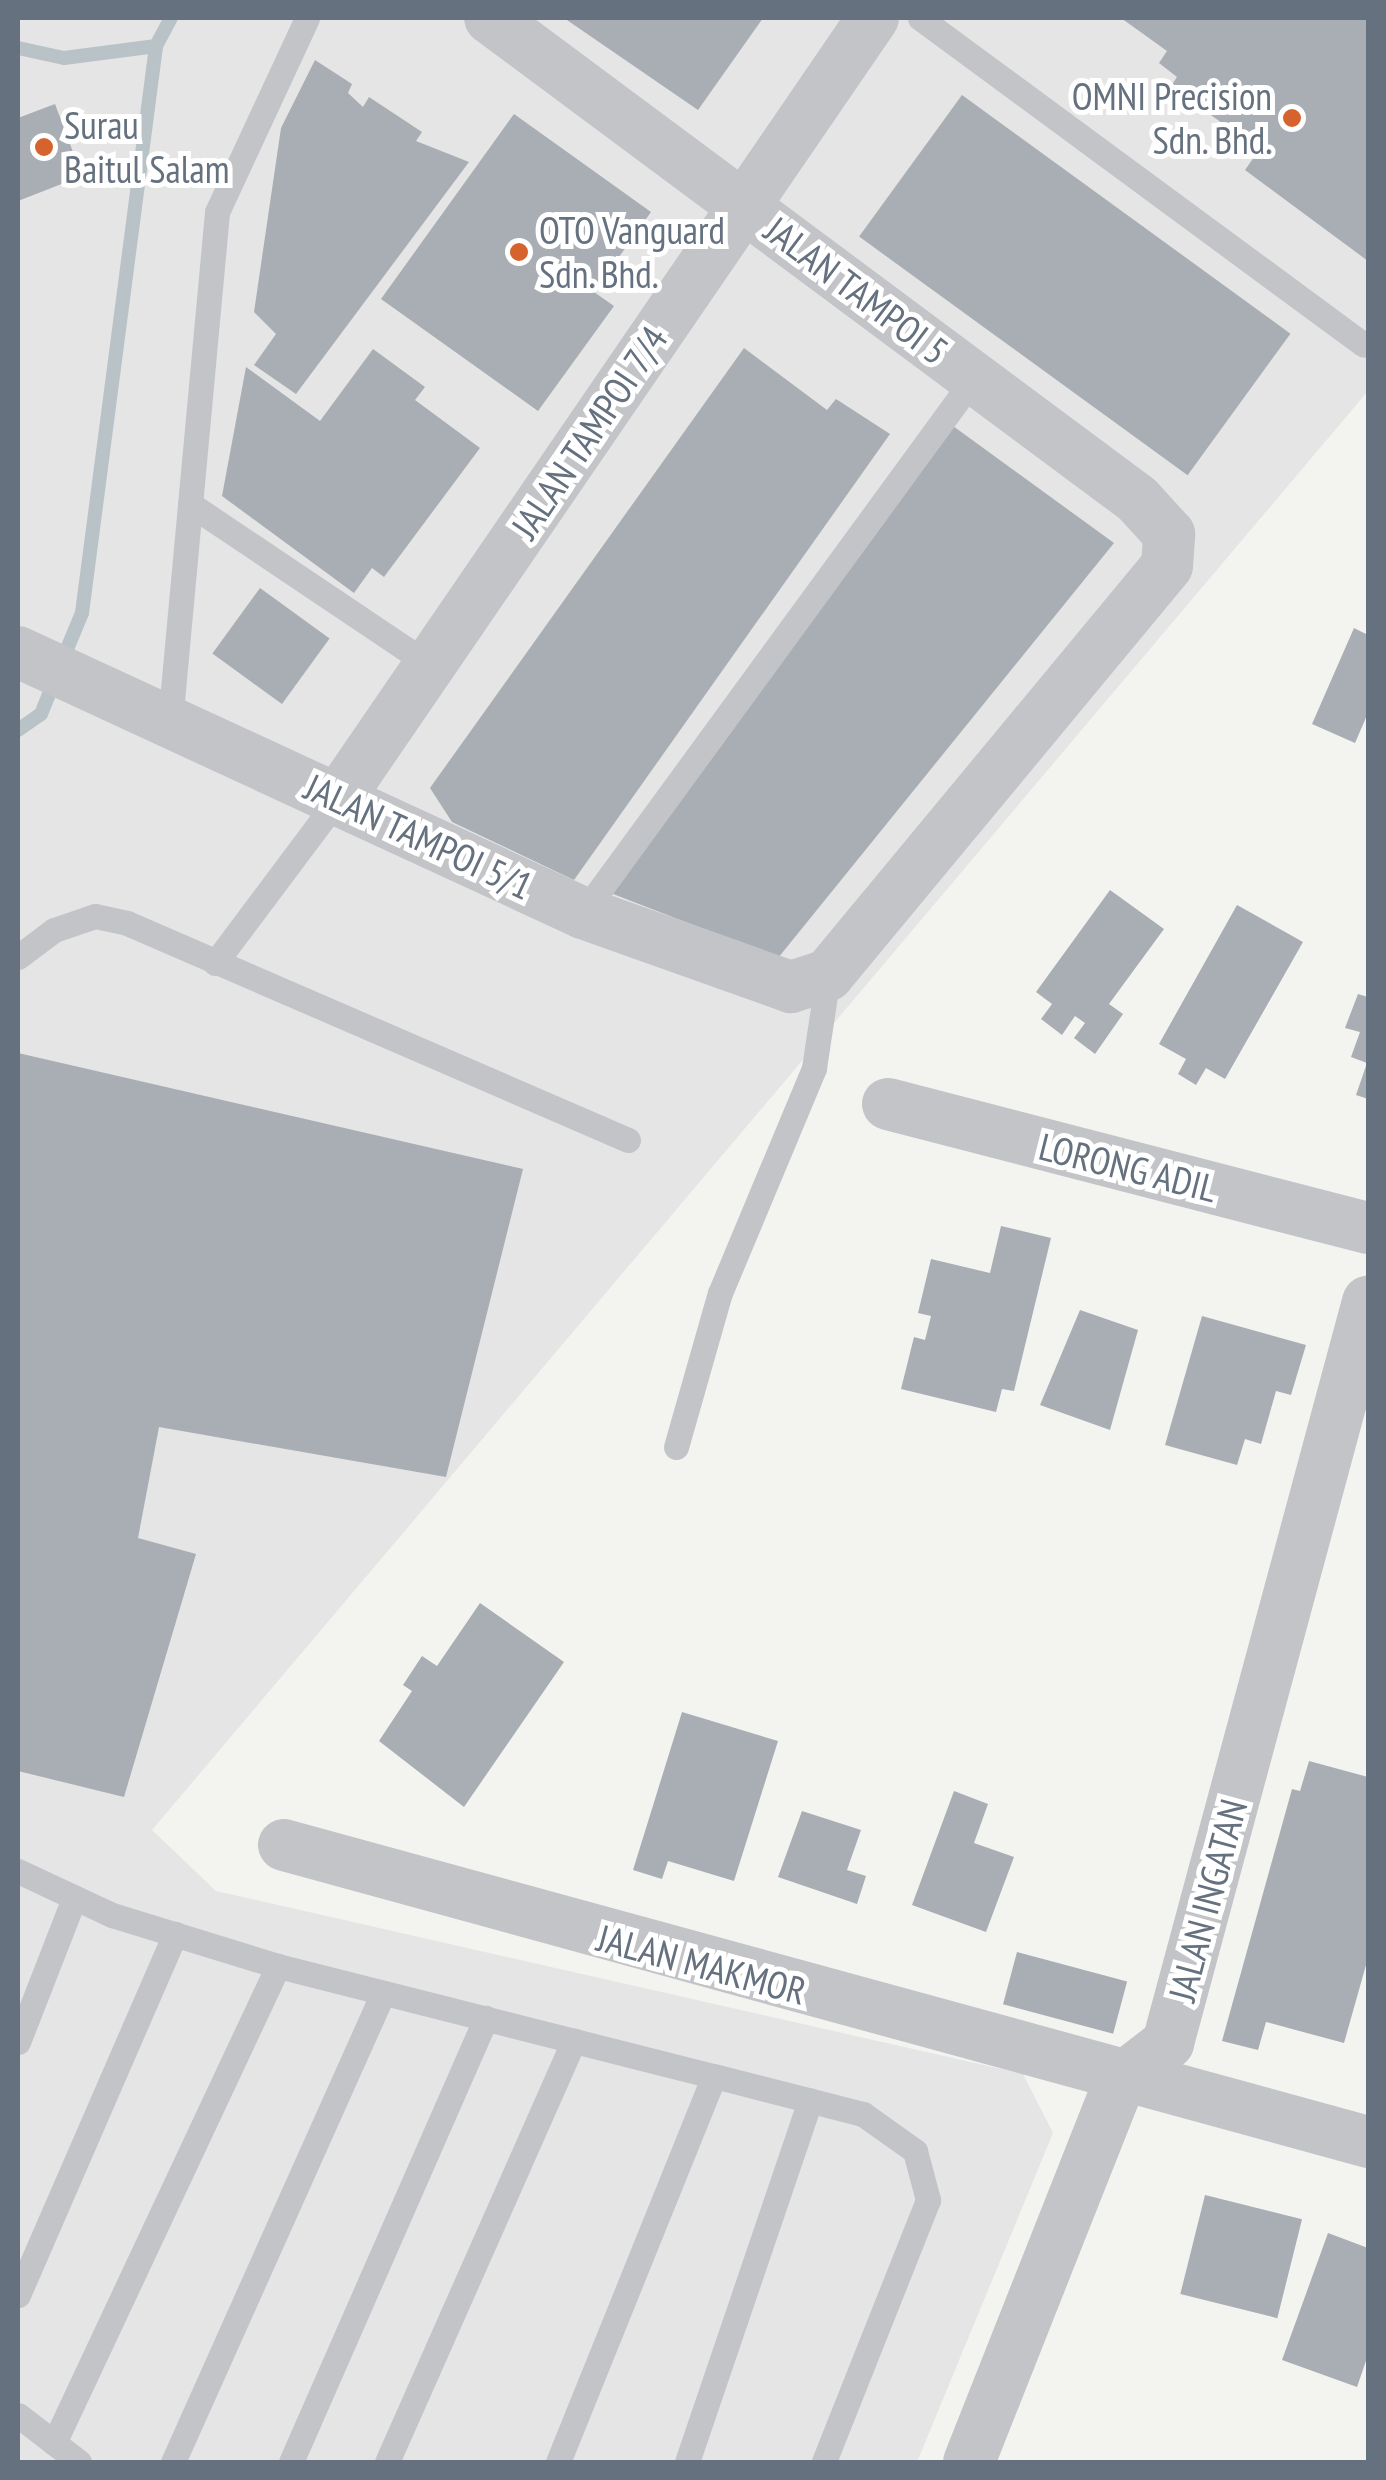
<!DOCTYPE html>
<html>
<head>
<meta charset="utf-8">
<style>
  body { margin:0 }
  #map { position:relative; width:1386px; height:2480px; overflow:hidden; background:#f3f4f0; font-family:"PT Sans Narrow",sans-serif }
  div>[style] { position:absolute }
  .built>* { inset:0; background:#e4e5e4 }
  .stream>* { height:14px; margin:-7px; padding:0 7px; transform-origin:7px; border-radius:7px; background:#b9c2c7 }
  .building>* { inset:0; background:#a8aeb4; transform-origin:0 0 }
  .service>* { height:25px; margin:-12.5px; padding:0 12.5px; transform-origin:12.5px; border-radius:12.5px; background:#c2c4c8 }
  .minor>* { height:52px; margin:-26px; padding:0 26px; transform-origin:26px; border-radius:26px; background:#c2c4c8 }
  .dots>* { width:28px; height:28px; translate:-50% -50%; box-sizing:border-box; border:5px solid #fff; border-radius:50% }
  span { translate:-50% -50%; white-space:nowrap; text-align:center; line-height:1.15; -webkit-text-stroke:10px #fff; paint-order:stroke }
  .poi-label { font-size:38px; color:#65717f }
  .right { translate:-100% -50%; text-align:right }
  .left { translate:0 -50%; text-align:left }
  .street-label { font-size:38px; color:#65717f }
  .frame { position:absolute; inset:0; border:20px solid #65717f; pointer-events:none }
</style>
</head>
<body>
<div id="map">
  <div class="built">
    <div style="clip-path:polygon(18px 18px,1368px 18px,1368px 391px,152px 1830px,216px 1891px,1023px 2074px,1053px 2133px,917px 2462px,18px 2462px)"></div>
  </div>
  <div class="stream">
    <div style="left:18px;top:48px;width:47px;rotate:12.3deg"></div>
    <div style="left:64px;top:58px;width:93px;rotate:-7.4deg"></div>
    <div style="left:62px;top:661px;width:52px;rotate:-67.4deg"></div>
    <div style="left:82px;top:613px;width:572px;rotate:-82.56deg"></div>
    <div style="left:156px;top:46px;width:32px;rotate:-62deg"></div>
    <div style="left:18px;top:730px;width:28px;rotate:-35deg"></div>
    <div style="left:41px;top:714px;width:35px;rotate:-68deg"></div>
  </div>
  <div class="building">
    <div style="clip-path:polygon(564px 18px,763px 18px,698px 110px)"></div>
    <div style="clip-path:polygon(1121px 18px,1368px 18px,1368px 261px,1245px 170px,1259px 150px,1171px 86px,1177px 77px,1159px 63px,1167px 51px)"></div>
    <div style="clip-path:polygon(315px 60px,352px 84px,348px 93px,363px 107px,369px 97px,422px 132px,416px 141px,469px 162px,296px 394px,254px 365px,276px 334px,254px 312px,281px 128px)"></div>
    <div style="left:962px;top:95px;width:406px;height:175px;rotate:36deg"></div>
    <div style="clip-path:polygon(55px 104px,82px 176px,18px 201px,18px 118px)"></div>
    <div style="clip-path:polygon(514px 114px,651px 212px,594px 292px,614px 306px,538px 411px,381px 299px)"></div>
    <div style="clip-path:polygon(744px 348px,827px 410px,836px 399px,890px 434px,574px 880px,452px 822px,430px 788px)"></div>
    <div style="clip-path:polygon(373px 349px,425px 387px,415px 400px,480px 448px,384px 577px,372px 568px,354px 593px,222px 496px,246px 367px,320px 421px)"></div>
    <div style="clip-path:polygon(953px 426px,1114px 543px,778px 958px,608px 892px)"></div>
    <div style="left:260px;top:588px;width:86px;height:81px;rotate:36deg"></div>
    <div style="clip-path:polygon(1354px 628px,1368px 635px,1368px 713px,1355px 743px,1312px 724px)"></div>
    <div style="clip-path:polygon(1110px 890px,1164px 929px,1109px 1004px,1123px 1014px,1095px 1054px,1074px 1038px,1085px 1023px,1075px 1016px,1062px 1035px,1041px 1019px,1052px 1004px,1036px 992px)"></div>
    <div style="clip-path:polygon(1237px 905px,1303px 942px,1225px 1079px,1206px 1068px,1196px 1085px,1178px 1074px,1186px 1059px,1159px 1044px)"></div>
    <div style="clip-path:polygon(1358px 994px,1368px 997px,1368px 1099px,1356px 1095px,1367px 1063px,1351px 1057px,1360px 1032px,1345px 1028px)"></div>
    <div style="clip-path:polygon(18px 1053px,523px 1169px,446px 1477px,159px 1427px,138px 1538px,196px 1554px,124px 1797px,18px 1771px)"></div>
    <div style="clip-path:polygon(1001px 1226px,1051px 1238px,1014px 1391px,1002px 1389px,996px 1412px,901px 1389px,914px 1337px,925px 1340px,931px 1316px,918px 1313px,931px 1259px,990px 1273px)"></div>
    <div style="clip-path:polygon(1080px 1310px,1138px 1330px,1110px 1430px,1040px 1405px)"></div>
    <div style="clip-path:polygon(1202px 1316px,1306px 1345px,1291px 1395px,1276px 1391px,1261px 1444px,1245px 1439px,1237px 1465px,1165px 1445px)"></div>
    <div style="clip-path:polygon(480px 1603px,564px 1662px,464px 1807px,379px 1741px,412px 1691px,403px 1685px,422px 1656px,437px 1666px)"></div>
    <div style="clip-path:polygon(682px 1712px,778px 1741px,734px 1881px,668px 1861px,662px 1879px,633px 1870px)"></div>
    <div style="clip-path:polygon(1309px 1761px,1368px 1777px,1368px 1958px,1344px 2043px,1266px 2022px,1258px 2050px,1222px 2041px,1292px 1789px,1300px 1791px)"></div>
    <div style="clip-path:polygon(954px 1791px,988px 1804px,974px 1843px,1014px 1857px,986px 1932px,912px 1905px)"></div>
    <div style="clip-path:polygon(802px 1811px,861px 1830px,847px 1870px,866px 1876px,857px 1904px,778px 1877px)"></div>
    <div style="left:1017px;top:1952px;width:114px;height:54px;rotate:15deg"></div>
    <div style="left:1205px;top:2195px;width:100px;height:102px;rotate:14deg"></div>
    <div style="clip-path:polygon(1328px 2233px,1368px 2248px,1368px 2355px,1357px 2387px,1282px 2360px)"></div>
  </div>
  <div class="service">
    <div style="left:920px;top:18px;width:551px;rotate:36.37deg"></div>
    <div style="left:190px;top:504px;width:289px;rotate:33.9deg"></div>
    <div style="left:170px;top:722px;width:512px;rotate:-84.73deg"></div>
    <div style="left:217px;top:212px;width:214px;rotate:-65.1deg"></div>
    <div style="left:583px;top:913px;width:663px;rotate:-53.84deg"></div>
    <div style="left:18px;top:957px;width:45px;rotate:-36.9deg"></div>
    <div style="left:54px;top:930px;width:43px;rotate:-18.9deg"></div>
    <div style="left:95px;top:916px;width:33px;rotate:12deg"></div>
    <div style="left:127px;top:923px;width:546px;rotate:23.42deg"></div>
    <div style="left:215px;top:963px;width:209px;rotate:-53.2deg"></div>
    <div style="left:676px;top:1447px;width:160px;rotate:-74.1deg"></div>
    <div style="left:720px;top:1293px;width:244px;rotate:-67.3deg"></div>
    <div style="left:814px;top:1068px;width:94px;rotate:-81.4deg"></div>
    <div style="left:18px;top:1871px;width:104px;rotate:25.1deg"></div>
    <div style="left:112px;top:1915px;width:174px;rotate:17.1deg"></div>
    <div style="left:278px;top:1966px;width:450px;rotate:14.2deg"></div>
    <div style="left:18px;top:2042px;width:155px;rotate:-68.7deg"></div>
    <div style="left:18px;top:2295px;width:394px;rotate:-66.5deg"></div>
    <div style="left:18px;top:2415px;width:77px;rotate:37.6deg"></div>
    <div style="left:54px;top:2443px;width:527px;rotate:-64.85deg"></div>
    <div style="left:173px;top:2462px;width:514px;rotate:-65.88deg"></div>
    <div style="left:291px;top:2462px;width:485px;rotate:-66.3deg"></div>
    <div style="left:387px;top:2462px;width:461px;rotate:-66.1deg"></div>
    <div style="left:558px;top:2462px;width:416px;rotate:-68deg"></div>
    <div style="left:714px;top:2076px;width:154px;rotate:14.3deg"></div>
    <div style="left:863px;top:2114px;width:64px;rotate:35.4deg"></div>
    <div style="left:915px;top:2151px;width:51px;rotate:75.1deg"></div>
    <div style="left:928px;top:2200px;width:282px;rotate:111.7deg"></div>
    <div style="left:687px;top:2462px;width:382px;rotate:-71.2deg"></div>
  </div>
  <div class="minor">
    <div style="left:18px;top:652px;width:622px;rotate:24.79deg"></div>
    <div style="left:583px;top:913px;width:221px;rotate:19.6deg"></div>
    <div style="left:791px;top:987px;width:39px;rotate:-18deg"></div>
    <div style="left:828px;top:975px;width:531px;rotate:-50.35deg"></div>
    <div style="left:1167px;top:566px;width:32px;rotate:-86deg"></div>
    <div style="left:1169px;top:534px;width:47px;rotate:-132.4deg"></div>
    <div style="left:1137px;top:499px;width:806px;rotate:-143.37deg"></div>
    <div style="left:340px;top:796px;width:943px;rotate:-55.59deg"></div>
    <div style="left:888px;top:1104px;width:496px;rotate:14.5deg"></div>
    <div style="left:284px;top:1845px;width:1124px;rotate:15.32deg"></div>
    <div style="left:969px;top:2462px;width:411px;rotate:-68.4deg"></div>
    <div style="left:1120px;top:2080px;width:61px;rotate:-37.6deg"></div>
    <div style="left:1168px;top:2043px;width:768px;rotate:-74.9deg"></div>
  </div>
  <div class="dots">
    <div style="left:1292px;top:118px;background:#d6632e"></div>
    <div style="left:44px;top:147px;background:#d6632e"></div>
    <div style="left:519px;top:252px;background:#d6632e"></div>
  </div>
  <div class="poi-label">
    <span class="right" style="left:1272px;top:118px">OMNI Precision<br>Sdn. Bhd.</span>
    <span class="left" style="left:64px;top:147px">Surau<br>Baitul Salam</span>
    <span class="left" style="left:539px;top:252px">OTO Vanguard<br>Sdn. Bhd.</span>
  </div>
  <div class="street-label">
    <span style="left:857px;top:290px;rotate:37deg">JALAN TAMPOI 5</span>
    <span style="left:589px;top:432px;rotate:-56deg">JALAN TAMPOI 7/4</span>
    <span style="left:419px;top:836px;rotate:25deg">JALAN TAMPOI 5/1</span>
    <span style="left:1128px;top:1167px;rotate:14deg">LORONG ADIL</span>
    <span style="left:1207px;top:1900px;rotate:-75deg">JALAN INGATAN</span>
    <span style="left:702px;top:1964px;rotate:15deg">JALAN MAKMOR</span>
  </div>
  <div class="frame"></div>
</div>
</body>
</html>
